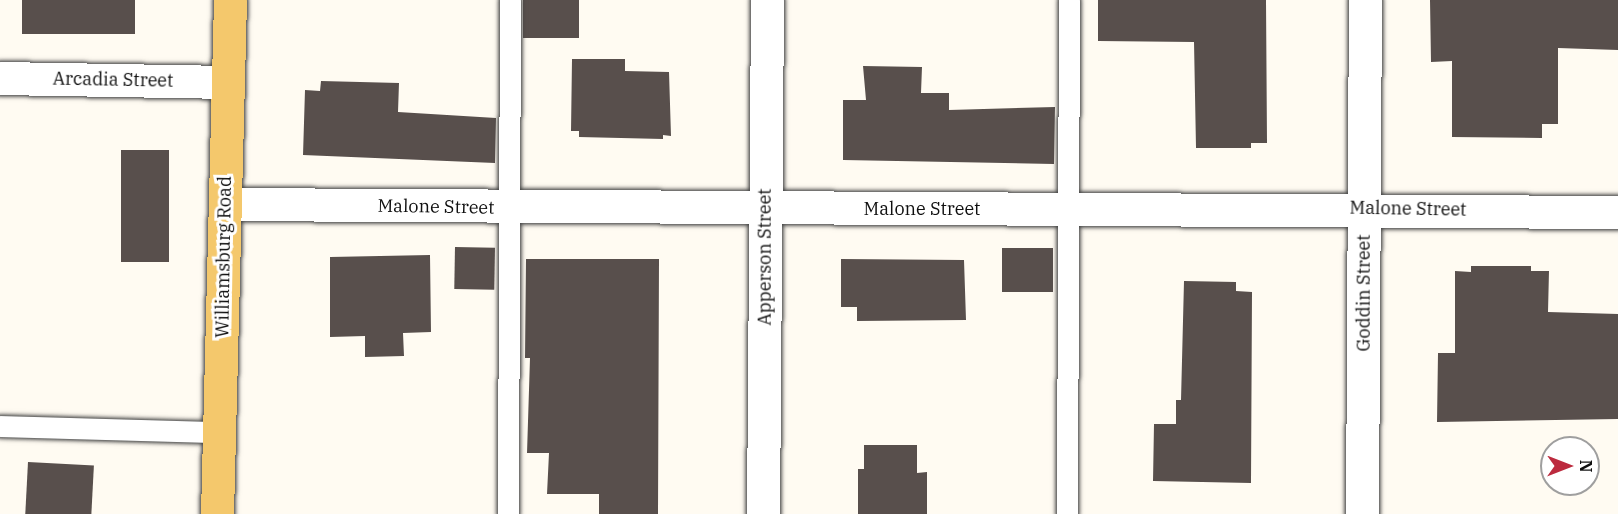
<!DOCTYPE html>
<html>
<head>
<meta charset="utf-8">
<style>
  body { margin:0 }
  #map { position:relative; width:1618px; height:514px; overflow:hidden; background:#fffbf2; font-family:"IBM Plex Serif",serif }
  div>[style] { position:absolute }
  .building>* { inset:0; background:#584f4c; transform-origin:0 0 }
  .roads { filter:drop-shadow(0 0 2px #424242) drop-shadow(0 0 2px #424242) }
  .service>* { height:21px; margin:-10.5px; padding:0 10.5px; transform-origin:10.5px; border-radius:10.5px; background:#fff }
  .minor>* { height:33px; margin:-16.5px; padding:0 16.5px; transform-origin:16.5px; border-radius:16.5px; background:#fff }
  .primary>* { height:33px; margin:-16.5px; padding:0 16.5px; transform-origin:16.5px; border-radius:16.5px; background:#f4c86c }
  span { translate:-50% -50%; white-space:nowrap; text-align:center; line-height:1.15; -webkit-text-stroke:6px #fff; paint-order:stroke }
  .street-label { font-size:18px; color:#0f0f0f }
  .north { position:absolute; left:1540px; top:436px; width:60px; height:60px; box-sizing:border-box; background:#fff; border:2px solid #9f9f9f; border-radius:50%; rotate:90deg; font-size:16px; font-weight:700; line-height:24px; text-align:center; color:#0f0f0f }
  .north::after { content:''; display:block; margin:auto; width:21px; height:27px; background:#bc2a3e; clip-path:polygon(50% 0,100% 100%,50% 72%,0 100%) }
</style>
</head>
<body>
<div id="map">
  <div class="building">
    <div style="left:22px;top:0;width:113px;height:34px"></div>
    <div style="left:523px;top:0;width:56px;height:38px"></div>
    <div style="clip-path:polygon(1098px 0,1266px 0,1267px 143px,1251px 143px,1251px 148px,1196px 148px,1194px 42px,1098px 41px)"></div>
    <div style="clip-path:polygon(1430px 0,1618px 0,1618px 50px,1558px 48px,1558px 124px,1542px 124px,1542px 138px,1452px 137px,1452px 61px,1431px 62px)"></div>
    <div style="clip-path:polygon(572px 59px,625px 59px,625px 71px,669px 72px,671px 136px,663px 135px,663px 139px,579px 137px,579px 131px,571px 131px)"></div>
    <div style="clip-path:polygon(863px 66px,922px 67px,921px 93px,949px 93px,949px 110px,1055px 107px,1054px 164px,843px 160px,843px 100px,866px 100px)"></div>
    <div style="clip-path:polygon(321px 81px,399px 83px,398px 112px,496px 118px,495px 163px,303px 155px,305px 90px,320px 91px)"></div>
    <div style="left:121px;top:150px;width:48px;height:112px"></div>
    <div style="left:455px;top:247px;width:40px;height:42px;rotate:1deg"></div>
    <div style="left:1002px;top:248px;width:51px;height:44px"></div>
    <div style="clip-path:polygon(430px 255px,431px 332px,403px 333px,404px 356px,365px 357px,365px 336px,330px 337px,330px 257px)"></div>
    <div style="clip-path:polygon(526px 259px,659px 259px,658px 514px,599px 514px,599px 494px,547px 494px,549px 453px,527px 453px,530px 358px,525px 358px)"></div>
    <div style="clip-path:polygon(841px 259px,964px 260px,966px 320px,857px 321px,857px 307px,841px 307px)"></div>
    <div style="clip-path:polygon(1471px 266px,1531px 266px,1531px 271px,1549px 271px,1548px 312px,1618px 314px,1618px 419px,1437px 422px,1438px 353px,1455px 353px,1455px 271px,1471px 272px)"></div>
    <div style="clip-path:polygon(1184px 281px,1236px 282px,1236px 291px,1252px 292px,1251px 483px,1153px 481px,1154px 424px,1176px 424px,1176px 400px,1181px 400px)"></div>
    <div style="clip-path:polygon(864px 445px,917px 445px,917px 473px,927px 472px,927px 514px,858px 514px,858px 469px,864px 469px)"></div>
    <div style="left:28px;top:462px;width:66px;height:52px;rotate:3deg"></div>
  </div>
  <div class="roads">
    <div class="service">
      <div style="left:0;top:426px;width:219px;rotate:1.6deg"></div>
      <div style="left:508px;top:514px;width:514px;rotate:-89.78deg"></div>
      <div style="left:1067px;top:514px;width:514px;rotate:-89.78deg"></div>
    </div>
    <div class="minor">
      <div style="left:0;top:78px;width:227px;rotate:1deg"></div>
      <div style="left:225px;top:204px;width:1393px;rotate:0.33deg"></div>
      <div style="left:763px;top:514px;width:514px;rotate:-89.55deg"></div>
      <div style="left:1362px;top:514px;width:514px;rotate:-89.67deg"></div>
    </div>
    <div class="primary">
      <div style="left:217px;top:514px;width:514px;rotate:-88.55deg"></div>
    </div>
  </div>
  <div class="street-label">
    <span style="left:113px;top:80px;rotate:1deg">Arcadia Street</span>
    <span style="left:436px;top:207px;rotate:1deg">Malone Street</span>
    <span style="left:922px;top:209px">Malone Street</span>
    <span style="left:1408px;top:209px;rotate:1deg">Malone Street</span>
    <span style="left:224px;top:257px;rotate:-89deg">Williamsburg Road</span>
    <span style="left:765px;top:257px;rotate:-90deg">Apperson Street</span>
    <span style="left:1364px;top:293px;rotate:-90deg">Goddin Street</span>
  </div>
  <div class="north">N</div>
</div>
</body>
</html>
